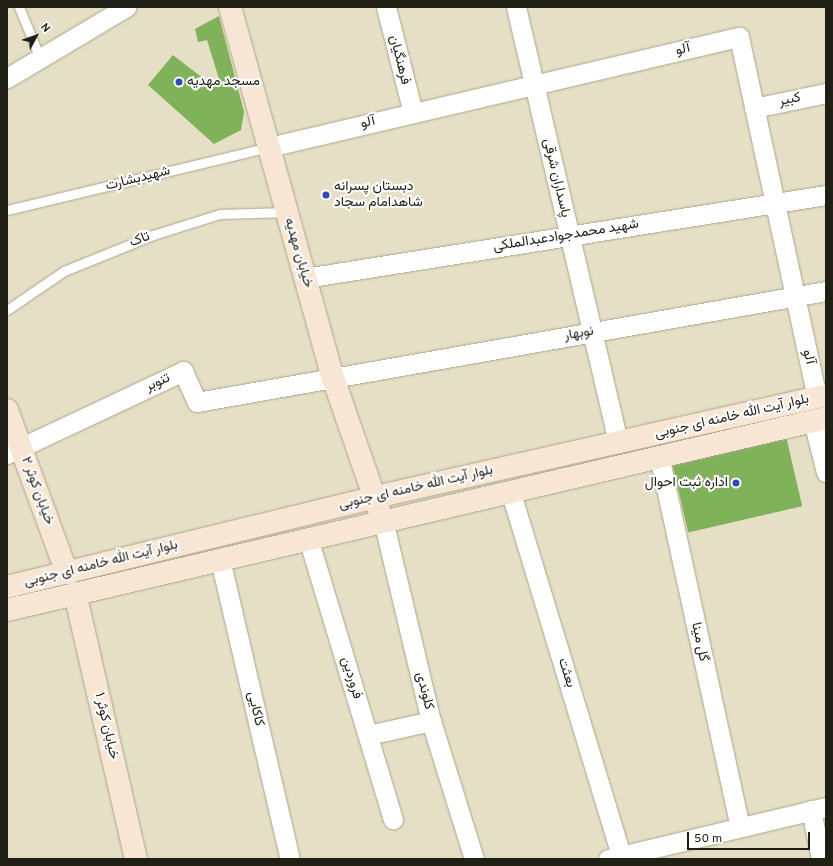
<!DOCTYPE html>
<html>
<head>
<meta charset="utf-8">
<style>
  body { margin:0 }
  #map { position:relative; width:833px; height:866px; overflow:hidden; background:#e4dfc5; font-family:Overpass,Vazirmatn,sans-serif }
  div>[style] { position:absolute }
  .building>* { inset:0; background:#80b25a; transform-origin:0 0 }
  .roads { filter:drop-shadow(0 0 1px #aba78e) drop-shadow(0 0 1px #aba78e) }
  .lane>* { height:9px; margin:-4.5px; padding:0 4.5px; transform-origin:4.5px; border-radius:4.5px; background:#fff }
  .street>* { height:19px; margin:-9.5px; padding:0 9.5px; transform-origin:9.5px; border-radius:9.5px; background:#fff }
  .secondary>* { height:22px; margin:-11px; padding:0 11px; transform-origin:11px; border-radius:11px; background:#f8e6d4 }
  .dots>* { width:11px; height:11px; translate:-50% -50%; box-sizing:border-box; border:2px solid #fff; border-radius:50% }
  span { translate:-50% -50%; white-space:nowrap; text-align:center; line-height:1.15; -webkit-text-stroke:4px #fff; paint-order:stroke }
  .street-label { font-size:14px; color:#201f15 }
  .poi-label { font-size:14px; color:#201f15 }
  .left { translate:0 -50%; text-align:left }
  .right { translate:-100% -50%; text-align:right }
  .frame { position:absolute; inset:0; border:8px solid #201f15; pointer-events:none }
  .north { position:absolute; left:16px; top:16px; width:40px; height:40px; -webkit-text-stroke:3px #fff; paint-order:stroke; rotate:49deg; font-size:11px; font-weight:700; line-height:16px; text-align:center; color:#201f15 }
  .north::after { content:''; display:block; margin:auto; width:14px; height:18px; background:#201f15; clip-path:polygon(50% 0,100% 100%,50% 72%,0 100%) }
  .scale { position:absolute; left:687px; top:832px; width:123px; height:18px; box-sizing:border-box; border:2px solid #201f15; border-top:0; padding-left:5px; font-size:12px; line-height:14px; white-space:nowrap; color:#201f15; -webkit-text-stroke:3px #fff; paint-order:stroke }
</style>
</head>
<body>
<div id="map">
  <div class="building">
    <div style="clip-path:polygon(219px 16px,244px 112px,241px 130px,214px 144px,148px 85px,173px 55px,213px 86px,219px 79px,207px 40px,198px 42px,195px 29px)"></div>
    <div style="left:786px;top:436px;width:72px;height:117px;rotate:77deg"></div>
  </div>
  <div class="roads">
    <div class="lane">
      <div style="left:19px;top:7px;width:55px;rotate:67.6deg"></div>
      <div style="left:7px;top:210px;width:269px;rotate:-13.5deg"></div>
      <div style="left:7px;top:310px;width:69px;rotate:-34.4deg"></div>
      <div style="left:64px;top:271px;width:96px;rotate:-22deg"></div>
      <div style="left:153px;top:235px;width:70px;rotate:-17.4deg"></div>
      <div style="left:220px;top:214px;width:67px;rotate:-1.7deg"></div>
    </div>
    <div class="street">
      <div style="left:386px;top:7px;width:109px;rotate:75.7deg"></div>
      <div style="left:516px;top:7px;width:448px;rotate:76.8deg"></div>
      <div style="left:7px;top:78px;width:139px;rotate:-30.8deg"></div>
      <div style="left:754px;top:108px;width:74px;rotate:-11.8deg"></div>
      <div style="left:269px;top:147px;width:483px;rotate:-13.2deg"></div>
      <div style="left:739px;top:37px;width:368px;rotate:77.8deg"></div>
      <div style="left:305px;top:278px;width:528px;rotate:-9.05deg"></div>
      <div style="left:813px;top:421px;width:53px;rotate:75.7deg"></div>
      <div style="left:7px;top:454px;width:195px;rotate:-25.2deg"></div>
      <div style="left:183px;top:371px;width:34px;rotate:66deg"></div>
      <div style="left:197px;top:402px;width:639px;rotate:-10.01deg"></div>
      <div style="left:659px;top:456px;width:380px;rotate:77.7deg"></div>
      <div style="left:510px;top:490px;width:386px;rotate:73.1deg"></div>
      <div style="left:383px;top:520px;width:207px;rotate:76.6deg"></div>
      <div style="left:431px;top:721px;width:145px;rotate:72.7deg"></div>
      <div style="left:308px;top:538px;width:294px;rotate:73.2deg"></div>
      <div style="left:220px;top:559px;width:308px;rotate:76.9deg"></div>
      <div style="left:368px;top:735px;width:65px;rotate:-12.5deg"></div>
      <div style="left:811px;top:810px;width:50px;rotate:78.5deg"></div>
      <div style="left:608px;top:859px;width:224px;rotate:-13.4deg"></div>
    </div>
    <div class="secondary">
      <div style="left:230px;top:7px;width:385px;rotate:74.5deg"></div>
      <div style="left:333px;top:378px;width:140px;rotate:70.8deg"></div>
      <div style="left:7px;top:410px;width:174px;rotate:69.8deg"></div>
      <div style="left:7px;top:587px;width:379px;rotate:-13.7deg"></div>
      <div style="left:375px;top:497px;width:462px;rotate:-12.7deg"></div>
      <div style="left:75px;top:593px;width:273px;rotate:77.1deg"></div>
      <div style="left:7px;top:610px;width:841px;rotate:-13.19deg"></div>
    </div>
  </div>
  <div class="dots">
    <div style="left:179px;top:82px;background:#3248b9"></div>
    <div style="left:326px;top:195px;background:#3248b9"></div>
    <div style="left:736px;top:483px;background:#3248b9"></div>
  </div>
  <div class="street-label">
    <span style="left:683px;top:50px;rotate:-13deg">آلو</span>
    <span style="left:399px;top:60px;rotate:76deg">فرهنگیان</span>
    <span style="left:790px;top:100px;rotate:-12deg">کبیر</span>
    <span style="left:368px;top:123px;rotate:-13deg">آلو</span>
    <span style="left:556px;top:178px;rotate:77deg">پاسداران شرقی</span>
    <span style="left:138px;top:179px;rotate:-14deg">شهیدبشارت</span>
    <span style="left:566px;top:236px;rotate:-9deg">شهید محمدجوادعبدالملکی</span>
    <span style="left:140px;top:240px;rotate:-22deg">تاک</span>
    <span style="left:298px;top:253px;rotate:74deg">خیابان مهدیه</span>
    <span style="left:579px;top:334px;rotate:-10deg">نوبهار</span>
    <span style="left:808px;top:357px;rotate:78deg">آلو</span>
    <span style="left:158px;top:383px;rotate:-25deg">تنوبر</span>
    <span style="left:732px;top:417px;rotate:-13deg">بلوار آیت الله خامنه ای جنوبی</span>
    <span style="left:416px;top:488px;rotate:-13deg">بلوار آیت الله خامنه ای جنوبی</span>
    <span style="left:37px;top:491px;rotate:70deg">خیابان کوثر ۲</span>
    <span style="left:101px;top:564px;rotate:-14deg">بلوار آیت الله خامنه ای جنوبی</span>
    <span style="left:699px;top:642px;rotate:78deg">گل مینا</span>
    <span style="left:566px;top:673px;rotate:73deg">بعثت</span>
    <span style="left:351px;top:678px;rotate:73deg">فروردین</span>
    <span style="left:424px;top:691px;rotate:76deg">کلوندی</span>
    <span style="left:255px;top:709px;rotate:77deg">کاکایی</span>
    <span style="left:106px;top:726px;rotate:77deg">خیابان کوثر ۱</span>
  </div>
  <div class="poi-label">
    <span class="left" style="left:187px;top:82px">مسجد مهدیه</span>
    <span class="left" style="left:334px;top:195px">دبستان پسرانه<br>شاهدامام سجاد</span>
    <span class="right" style="left:728px;top:483px">اداره ثبت احوال</span>
  </div>
  <div class="frame"></div>
  <div class="north">N</div>
  <div class="scale">50 m</div>
</div>
</body>
</html>
